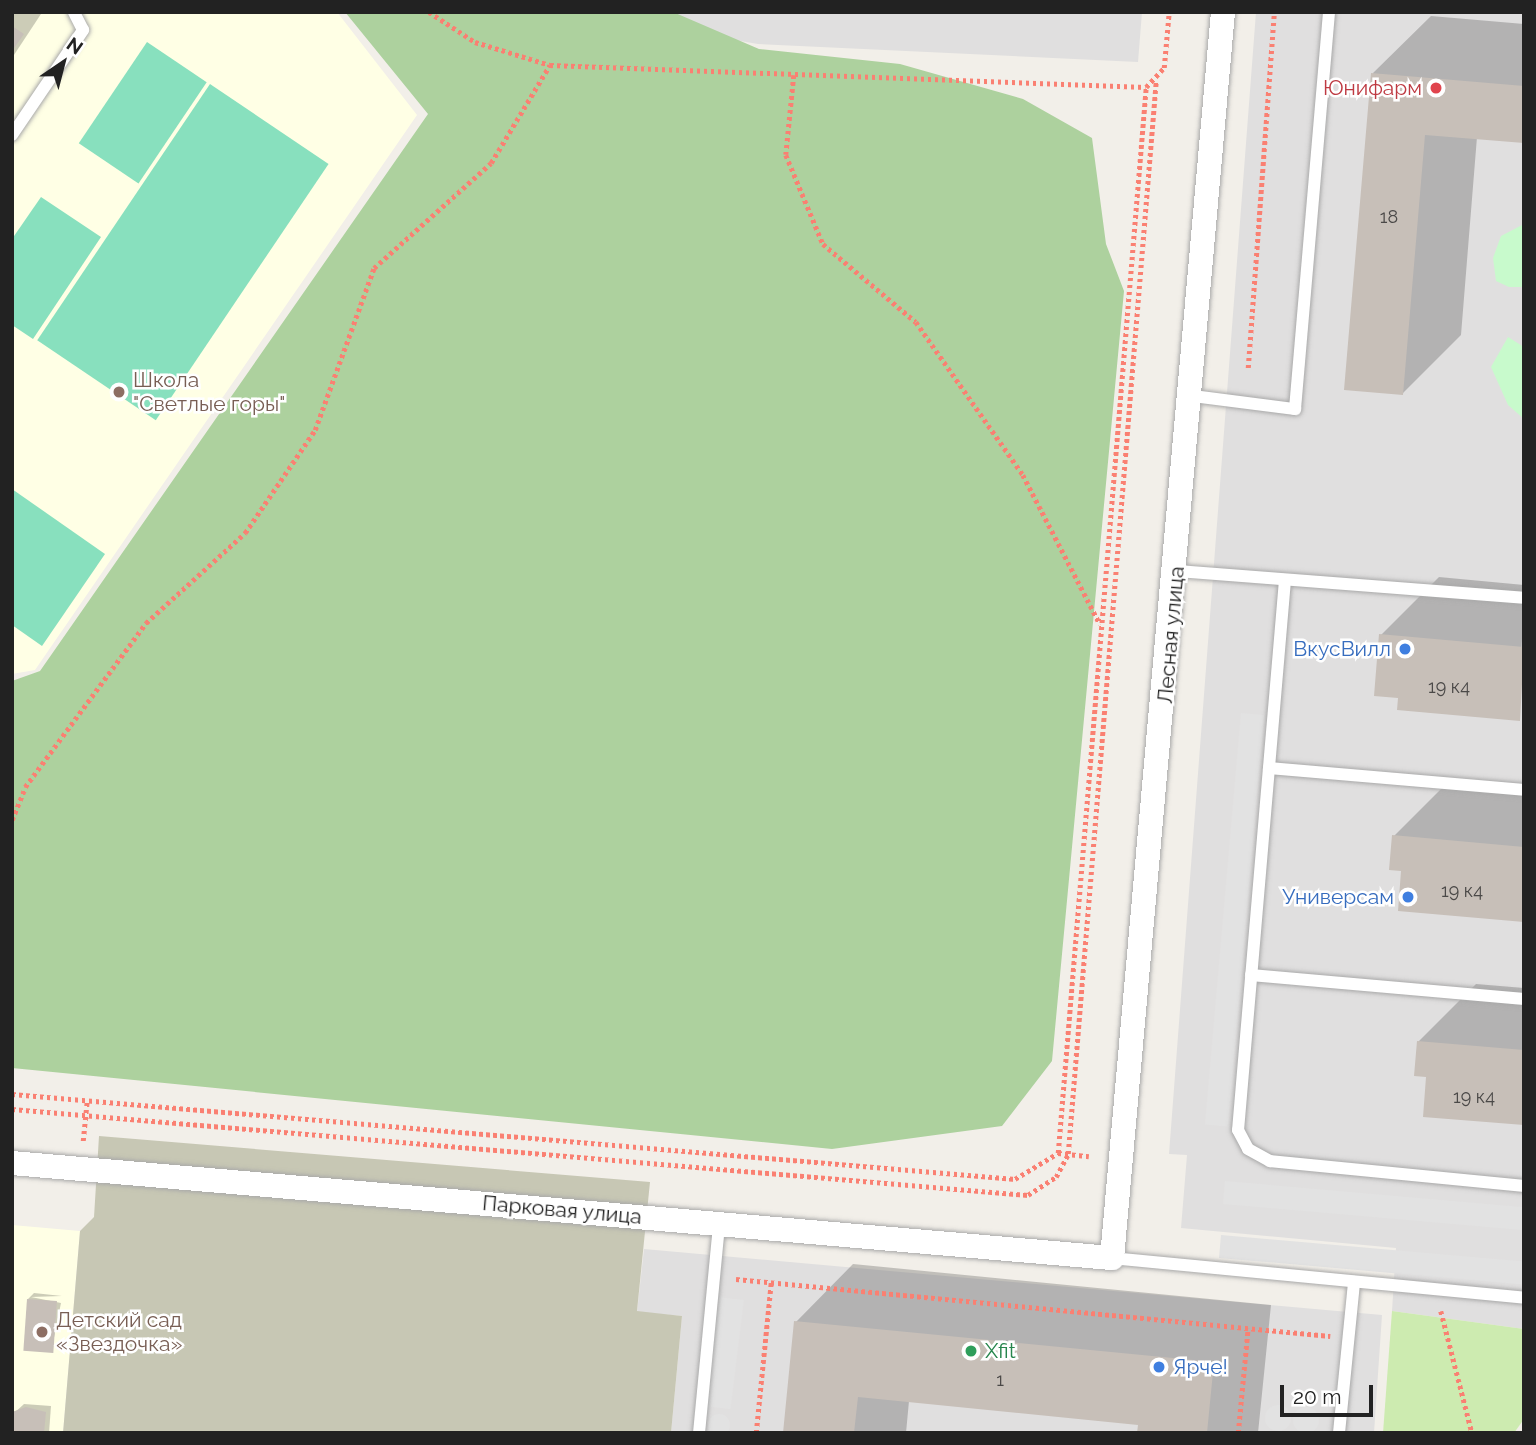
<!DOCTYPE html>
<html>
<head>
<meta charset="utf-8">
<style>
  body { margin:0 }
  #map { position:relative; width:1536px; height:1445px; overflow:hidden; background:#f2efe9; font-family:Raleway,sans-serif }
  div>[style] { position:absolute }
  .residential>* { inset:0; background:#e0dfdf }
  .education>* { inset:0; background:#ffffe5 }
  .construction>* { inset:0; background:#c7c7b4 }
  .grass>* { inset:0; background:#cdebb0 }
  .forest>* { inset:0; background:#add19e }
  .park>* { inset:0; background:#c8facc }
  .pitch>* { inset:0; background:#88e0be; transform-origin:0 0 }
  .parking>* { inset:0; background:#e2e2e2; transform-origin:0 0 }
  .round { border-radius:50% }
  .shadow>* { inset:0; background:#0003 }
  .building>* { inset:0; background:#c7bfb8; transform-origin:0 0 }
  .path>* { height:4.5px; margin-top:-2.25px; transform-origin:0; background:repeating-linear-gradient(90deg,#fa8072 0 3.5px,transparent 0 7px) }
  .roads { filter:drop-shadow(0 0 2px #a9a9a9) drop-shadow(0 0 2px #a9a9a9) }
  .lane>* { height:12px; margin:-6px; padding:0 6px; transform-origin:6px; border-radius:6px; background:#fff }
  .street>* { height:24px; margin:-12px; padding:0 12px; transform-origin:12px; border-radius:12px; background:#fff }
  .dots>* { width:19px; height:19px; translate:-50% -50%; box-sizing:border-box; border:4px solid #fff; border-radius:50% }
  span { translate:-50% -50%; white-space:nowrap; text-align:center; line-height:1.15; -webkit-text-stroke:5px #fff; paint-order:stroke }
  .number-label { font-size:18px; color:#4b4948 }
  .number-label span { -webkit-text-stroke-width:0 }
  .health-label { font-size:21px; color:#be3a42 }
  .right { translate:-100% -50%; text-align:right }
  .education-label { font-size:21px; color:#785e54 }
  .left { translate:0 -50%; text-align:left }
  .street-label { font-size:21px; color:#222 }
  .shop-label { font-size:21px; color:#366cbe }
  .leisure-label { font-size:21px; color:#27864d }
  .frame { position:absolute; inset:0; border:14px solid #222; pointer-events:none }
  .north { position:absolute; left:28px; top:28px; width:70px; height:70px; -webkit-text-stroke:5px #fff; paint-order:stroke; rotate:35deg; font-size:19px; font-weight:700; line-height:28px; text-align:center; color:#222 }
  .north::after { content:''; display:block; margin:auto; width:24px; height:32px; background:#222; clip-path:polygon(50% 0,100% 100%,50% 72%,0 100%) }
  .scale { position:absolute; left:1280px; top:1385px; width:93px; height:32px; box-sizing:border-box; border:4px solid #222; border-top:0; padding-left:9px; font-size:21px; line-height:24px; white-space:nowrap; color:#222; -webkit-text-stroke:5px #fff; paint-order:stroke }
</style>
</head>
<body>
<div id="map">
  <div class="residential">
    <div style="clip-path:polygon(570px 12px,1142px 12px,1138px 62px,758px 44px)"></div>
    <div style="clip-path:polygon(1256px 12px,1524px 12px,1524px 1329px,1392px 1311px,1396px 1248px,1181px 1228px,1187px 1155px,1169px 1154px)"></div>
    <div style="clip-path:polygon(644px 1249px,1382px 1315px,1374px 1433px,671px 1433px,682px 1316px,637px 1312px)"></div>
  </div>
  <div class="education">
    <div style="clip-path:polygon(12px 12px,337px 12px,417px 115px,35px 670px,12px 674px)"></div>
    <div style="clip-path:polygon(12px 1225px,80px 1231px,63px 1433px,12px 1433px)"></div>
  </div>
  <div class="construction">
    <div style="clip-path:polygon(99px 1136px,650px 1182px,637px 1311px,682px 1316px,671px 1433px,63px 1433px,80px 1231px,94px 1217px)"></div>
  </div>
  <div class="grass">
    <div style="clip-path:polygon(1392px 1311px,1524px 1329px,1524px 1419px,1514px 1433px,1383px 1433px)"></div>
  </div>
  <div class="forest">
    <div style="clip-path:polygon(345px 12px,673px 12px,759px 49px,900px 64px,1023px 99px,1092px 138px,1106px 244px,1124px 291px,1052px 1061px,1002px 1126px,832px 1149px,12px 1068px,12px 681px,40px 671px,428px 114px)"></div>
  </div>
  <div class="park">
    <div style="clip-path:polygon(1524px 224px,1524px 287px,1509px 287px,1496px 281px,1493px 258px,1501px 236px)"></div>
    <div style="clip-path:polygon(1508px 337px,1524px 347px,1524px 419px,1508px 405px,1491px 367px)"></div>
  </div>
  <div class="pitch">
    <div style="left:147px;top:42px;width:72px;height:122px;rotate:34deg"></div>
    <div style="left:210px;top:84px;width:143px;height:309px;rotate:34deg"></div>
    <div style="clip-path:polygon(41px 197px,101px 237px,33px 339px,12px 325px,12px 239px)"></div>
    <div style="clip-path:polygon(12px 489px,105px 554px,42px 646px,12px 625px)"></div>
  </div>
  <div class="parking">
    <div style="left:1241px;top:713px;width:23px;height:413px;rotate:5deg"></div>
    <div style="left:1225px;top:1181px;width:300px;height:23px;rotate:5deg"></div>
    <div style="left:1221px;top:1235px;width:304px;height:23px;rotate:5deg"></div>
    <div style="left:719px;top:1297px;width:25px;height:110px;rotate:7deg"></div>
    <div class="round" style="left:1265px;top:1405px;width:26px;height:26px"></div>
    <div class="round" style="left:1293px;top:1407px;width:26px;height:26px"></div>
    <div class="round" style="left:708px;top:1414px;width:22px;height:22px"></div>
  </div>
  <div class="shadow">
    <div style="clip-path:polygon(12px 12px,41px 14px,12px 58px)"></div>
    <div style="clip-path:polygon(1431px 16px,1524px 24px,1524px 141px,1477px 137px,1461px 335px,1403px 393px,1373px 73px)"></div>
    <div style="clip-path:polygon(1439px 577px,1524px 585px,1519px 719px,1400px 696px,1381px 635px)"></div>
    <div style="clip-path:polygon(1452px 778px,1524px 785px,1524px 920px,1394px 836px)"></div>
    <div style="clip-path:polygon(1476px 984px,1524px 988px,1524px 1124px,1428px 1075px,1418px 1042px)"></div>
    <div style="clip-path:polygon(853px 1264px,1271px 1305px,1258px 1433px,1139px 1433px,1140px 1423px,909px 1401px,906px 1433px,785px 1433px,796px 1322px)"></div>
    <div style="clip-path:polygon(34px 1293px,62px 1296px,31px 1297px,61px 1303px,51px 1352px,28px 1299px)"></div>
    <div style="clip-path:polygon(24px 1404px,51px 1406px,49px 1433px,12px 1433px,12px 1415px)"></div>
  </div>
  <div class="building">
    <div style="clip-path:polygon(12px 26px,24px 34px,12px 51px)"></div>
    <div style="clip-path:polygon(1371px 73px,1524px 86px,1524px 143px,1425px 135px,1403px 395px,1344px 390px)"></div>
    <div style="clip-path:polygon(1379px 634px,1524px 647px,1520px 721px,1397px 710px,1398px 698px,1374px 696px)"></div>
    <div style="clip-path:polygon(1392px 835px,1524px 847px,1524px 922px,1398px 911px,1401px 871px,1389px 870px)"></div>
    <div style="clip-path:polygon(1417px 1041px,1524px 1050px,1524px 1125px,1423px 1117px,1426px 1077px,1414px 1076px)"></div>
    <div style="left:27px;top:1299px;width:30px;height:52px;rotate:4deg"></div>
    <div style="clip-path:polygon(794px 1321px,1214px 1362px,1207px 1433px,1137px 1433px,1138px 1425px,858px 1397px,854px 1433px,783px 1433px)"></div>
    <div style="clip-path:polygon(26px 1407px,46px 1412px,44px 1433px,12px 1433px,12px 1412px)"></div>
  </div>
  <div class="path">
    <div style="left:429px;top:12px;width:55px;rotate:33.1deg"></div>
    <div style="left:475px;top:42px;width:78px;rotate:17deg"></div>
    <div style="left:550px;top:65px;width:596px;rotate:2.11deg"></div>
    <div style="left:794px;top:75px;width:80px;rotate:95.7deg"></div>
    <div style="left:786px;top:155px;width:96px;rotate:67.4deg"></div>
    <div style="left:823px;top:244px;width:121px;rotate:40deg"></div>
    <div style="left:916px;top:322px;width:187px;rotate:55deg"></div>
    <div style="left:1023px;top:475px;width:168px;rotate:62.7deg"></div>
    <div style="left:1248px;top:368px;width:357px;rotate:-85.8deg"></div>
    <div style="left:12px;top:820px;width:35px;rotate:-68deg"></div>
    <div style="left:25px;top:787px;width:204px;rotate:-53.6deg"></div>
    <div style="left:146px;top:623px;width:134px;rotate:-42.3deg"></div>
    <div style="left:245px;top:533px;width:125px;rotate:-55.8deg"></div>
    <div style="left:315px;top:430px;width:172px;rotate:-70deg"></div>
    <div style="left:374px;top:268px;width:157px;rotate:-41.9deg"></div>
    <div style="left:491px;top:163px;width:114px;rotate:-59deg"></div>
    <div style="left:12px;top:1094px;width:1007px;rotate:4.84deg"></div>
    <div style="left:1015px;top:1179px;width:50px;rotate:-31.2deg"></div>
    <div style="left:1058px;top:1153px;width:1070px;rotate:-85.28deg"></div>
    <div style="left:1146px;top:87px;width:26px;rotate:-47deg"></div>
    <div style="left:1164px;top:68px;width:56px;rotate:-84.9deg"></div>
    <div style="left:12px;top:1109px;width:1020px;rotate:4.84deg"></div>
    <div style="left:1028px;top:1195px;width:33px;rotate:-33deg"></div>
    <div style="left:1056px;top:1177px;width:26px;rotate:-62deg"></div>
    <div style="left:1068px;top:1154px;width:1077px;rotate:-85.31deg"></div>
    <div style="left:83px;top:1141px;width:40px;rotate:-84.3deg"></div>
    <div style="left:1058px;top:1153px;width:31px;rotate:6deg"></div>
    <div style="left:736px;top:1279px;width:597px;rotate:5.48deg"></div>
    <div style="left:1441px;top:1311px;width:126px;rotate:75.7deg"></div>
    <div style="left:756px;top:1433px;width:152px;rotate:-84.3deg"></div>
    <div style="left:1238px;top:1433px;width:105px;rotate:-84.6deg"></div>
  </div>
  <div class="roads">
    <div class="lane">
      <div style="left:12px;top:135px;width:127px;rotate:-55.9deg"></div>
      <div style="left:83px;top:30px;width:20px;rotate:-117deg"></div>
      <div style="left:1193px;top:396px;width:103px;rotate:7.3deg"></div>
      <div style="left:1295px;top:409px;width:398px;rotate:-85.1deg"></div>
      <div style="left:1177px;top:571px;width:348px;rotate:4.4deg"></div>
      <div style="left:1285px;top:580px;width:552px;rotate:94.88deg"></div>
      <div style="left:1238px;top:1130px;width:21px;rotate:62deg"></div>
      <div style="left:1248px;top:1149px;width:25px;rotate:29deg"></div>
      <div style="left:1270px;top:1161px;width:255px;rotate:5.6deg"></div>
      <div style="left:1269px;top:768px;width:256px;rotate:4.9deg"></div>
      <div style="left:1251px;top:975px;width:274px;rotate:5deg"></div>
      <div style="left:1112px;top:1258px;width:414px;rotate:5.5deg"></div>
      <div style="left:699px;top:1433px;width:210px;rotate:-84.5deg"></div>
      <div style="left:1339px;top:1433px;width:152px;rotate:-84.3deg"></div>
    </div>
    <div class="street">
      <div style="left:12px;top:1163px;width:1104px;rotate:4.94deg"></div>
      <div style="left:1112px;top:1258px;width:1251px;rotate:-84.91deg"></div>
    </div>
  </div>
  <div class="dots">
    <div style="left:1436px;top:88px;background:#e0444e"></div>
    <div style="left:119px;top:392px;background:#8d6e63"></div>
    <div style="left:1405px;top:649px;background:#3f7fe0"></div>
    <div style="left:1408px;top:897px;background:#3f7fe0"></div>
    <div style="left:42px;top:1332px;background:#8d6e63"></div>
    <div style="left:971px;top:1351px;background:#2e9e5b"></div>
    <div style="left:1159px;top:1367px;background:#3f7fe0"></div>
  </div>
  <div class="number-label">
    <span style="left:1389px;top:217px">18</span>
    <span style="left:1449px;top:687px">19 к4</span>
    <span style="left:1462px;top:891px">19 к4</span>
    <span style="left:1474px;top:1097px">19 к4</span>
    <span style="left:1000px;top:1380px">1</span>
  </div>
  <div class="health-label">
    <span class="right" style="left:1422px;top:88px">Юнифарм</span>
  </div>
  <div class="education-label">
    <span class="left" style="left:133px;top:392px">Школа<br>"Светлые горы"</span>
    <span class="left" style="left:56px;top:1332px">Детский сад<br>«Звездочка»</span>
  </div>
  <div class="street-label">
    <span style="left:1171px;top:635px;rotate:-85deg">Лесная улица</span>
    <span style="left:562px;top:1210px;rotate:5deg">Парковая улица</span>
  </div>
  <div class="shop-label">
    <span class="right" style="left:1391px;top:649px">ВкусВилл</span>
    <span class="right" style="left:1394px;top:897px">Универсам</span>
    <span class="left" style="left:1173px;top:1367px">Ярче!</span>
  </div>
  <div class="leisure-label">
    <span class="left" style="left:985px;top:1351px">Xfit</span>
  </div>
  <div class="frame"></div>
  <div class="north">N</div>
  <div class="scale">20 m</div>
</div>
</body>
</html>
